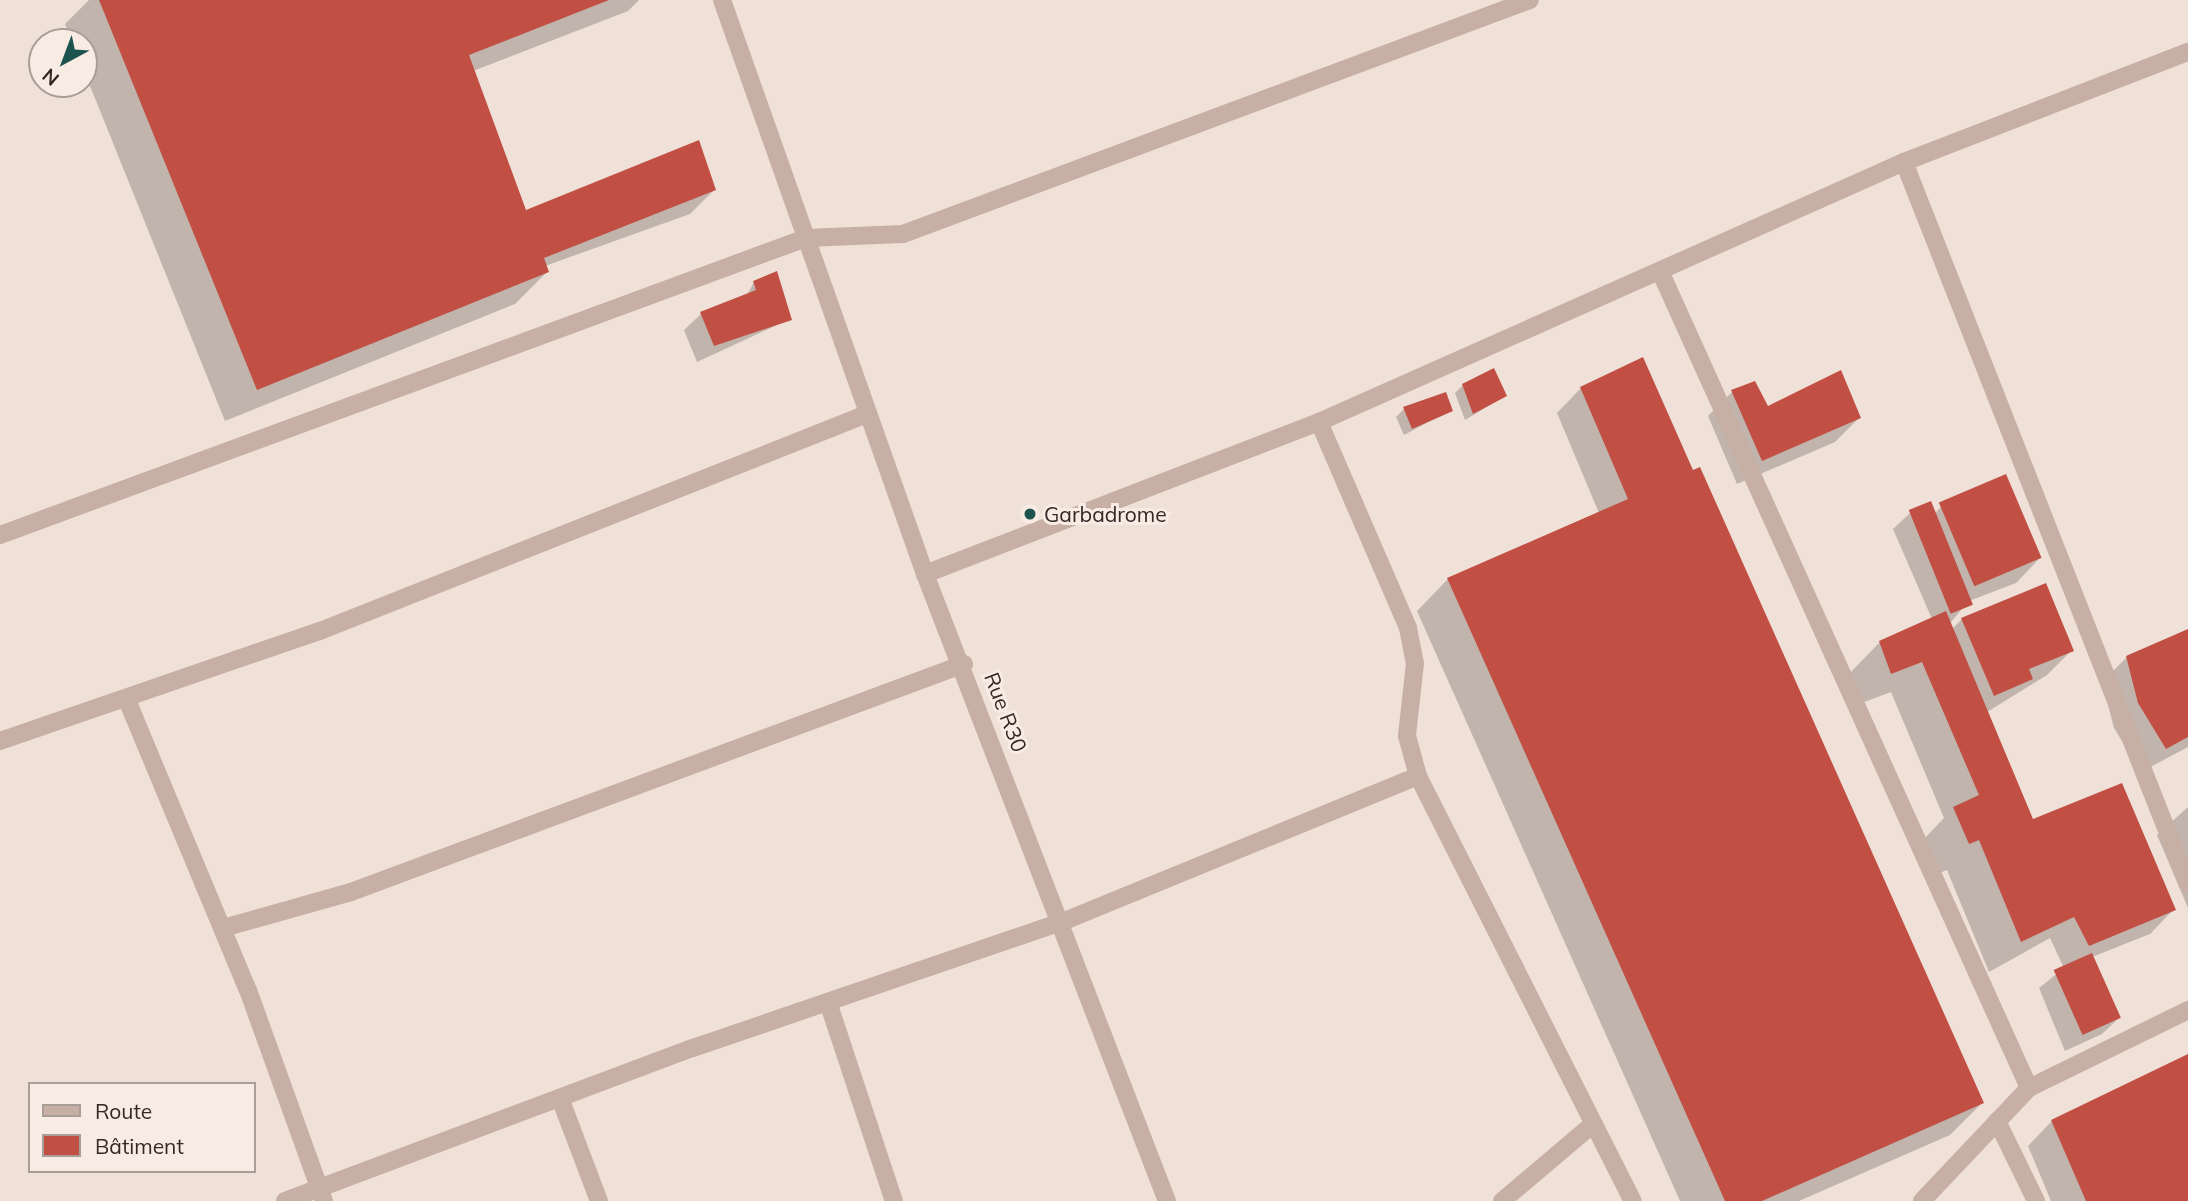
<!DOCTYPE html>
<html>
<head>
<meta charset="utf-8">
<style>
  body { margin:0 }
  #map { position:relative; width:2188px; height:1201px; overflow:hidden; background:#f0e1d8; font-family:Mulish,sans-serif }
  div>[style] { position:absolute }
  .shadow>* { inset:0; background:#0003 }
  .building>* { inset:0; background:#c14f44; transform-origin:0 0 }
  .minor>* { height:18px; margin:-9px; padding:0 9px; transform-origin:9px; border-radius:9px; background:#c7afa5 }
  .dots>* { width:19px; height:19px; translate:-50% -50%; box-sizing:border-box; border:4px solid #f8ebe4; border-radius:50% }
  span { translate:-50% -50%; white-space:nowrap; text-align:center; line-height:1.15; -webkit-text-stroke:6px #f8ebe4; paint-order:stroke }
  .poi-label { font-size:21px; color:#332826 }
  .left { translate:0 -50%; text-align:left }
  .street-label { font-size:21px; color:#332826 }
  .legend { position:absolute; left:28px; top:1082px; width:228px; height:91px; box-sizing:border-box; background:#f8ebe4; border:2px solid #a99d98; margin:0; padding:9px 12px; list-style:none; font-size:21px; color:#332826 }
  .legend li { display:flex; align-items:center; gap:14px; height:35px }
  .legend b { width:35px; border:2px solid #a99d98 }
  .north { position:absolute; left:28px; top:28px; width:70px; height:70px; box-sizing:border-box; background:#f8ebe4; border:2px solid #a99d98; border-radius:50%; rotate:221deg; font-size:19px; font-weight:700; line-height:28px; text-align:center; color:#332826 }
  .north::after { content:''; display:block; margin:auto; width:24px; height:32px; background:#1d534e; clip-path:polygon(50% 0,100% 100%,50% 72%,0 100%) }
</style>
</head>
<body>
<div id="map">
  <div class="shadow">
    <div style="clip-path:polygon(89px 0,639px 0,628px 11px,473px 71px,525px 212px,714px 190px,690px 214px,545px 266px,547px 272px,515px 304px,225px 421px,84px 71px,84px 42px,72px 42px,65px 24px)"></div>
    <div style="clip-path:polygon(754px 282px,790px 319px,697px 362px,684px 330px,701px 314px,747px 295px)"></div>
    <div style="clip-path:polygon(1463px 385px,1505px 396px,1465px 420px,1455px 393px)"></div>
    <div style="clip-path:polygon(1581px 388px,1982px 1103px,1950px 1135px,1799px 1201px,1680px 1201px,1417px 611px,1448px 579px,1599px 513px,1557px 413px)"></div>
    <div style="clip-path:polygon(1732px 392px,1767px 408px,1859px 418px,1835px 442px,1737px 484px,1708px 416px)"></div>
    <div style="clip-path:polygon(1404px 409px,1451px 410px,1404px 435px,1396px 417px)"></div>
    <div style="clip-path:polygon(1941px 507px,2040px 558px,2016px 583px,1969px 601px,1950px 623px,1952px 629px,1962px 619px,2072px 650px,2047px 675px,1987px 712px,2033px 822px,2174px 909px,2150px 934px,2092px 957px,2119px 1018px,2102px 1034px,2065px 1051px,2039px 988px,2064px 968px,2050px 938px,1989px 972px,1947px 870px,1937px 874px,1923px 840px,1944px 818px,1891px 692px,1859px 704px,1849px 674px,1880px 642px,1932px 619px,1893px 529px,1910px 513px,1935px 513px)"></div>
    <div style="clip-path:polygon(2188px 631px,2188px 747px,2141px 772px,2114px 728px,2102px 682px,2127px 657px)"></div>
    <div style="clip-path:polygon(2188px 807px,2188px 908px,2157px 835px)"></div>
    <div style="clip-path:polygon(2188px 1056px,2188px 1201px,2051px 1201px,2028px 1146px,2052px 1121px)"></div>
  </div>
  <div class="building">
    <div style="clip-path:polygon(99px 0,609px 0,469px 55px,526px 210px,699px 140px,716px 190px,544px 258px,549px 272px,257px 390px)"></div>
    <div style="clip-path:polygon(777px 271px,792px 320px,714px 346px,700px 312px,756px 290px,753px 281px)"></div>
    <div style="clip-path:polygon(1643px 357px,1693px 470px,1700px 467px,1984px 1103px,1762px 1201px,1725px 1201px,1447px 578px,1628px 499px,1580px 387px)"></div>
    <div style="clip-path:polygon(1494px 368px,1507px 396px,1473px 414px,1462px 384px)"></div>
    <div style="clip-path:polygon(1841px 370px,1861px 418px,1762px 461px,1731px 390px,1755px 381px,1768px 406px)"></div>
    <div style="clip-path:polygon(1446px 392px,1453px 411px,1412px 429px,1403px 407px)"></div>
    <div style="left:2006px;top:474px;width:91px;height:73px;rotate:67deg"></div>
    <div style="left:1931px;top:501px;width:112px;height:24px;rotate:68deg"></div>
    <div style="clip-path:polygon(2046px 583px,2074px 651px,2029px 669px,2033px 679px,1994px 696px,1961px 618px)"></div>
    <div style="clip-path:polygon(1946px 611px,2033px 819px,2122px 783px,2176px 910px,2089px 946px,2074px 917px,2021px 942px,1979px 840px,1969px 844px,1953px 807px,1979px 795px,1922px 662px,1891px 674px,1879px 641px)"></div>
    <div style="clip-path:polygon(2188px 629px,2188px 737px,2166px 749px,2138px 703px,2126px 656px)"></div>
    <div style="left:2092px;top:953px;width:71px;height:42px;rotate:66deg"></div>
    <div style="clip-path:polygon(2188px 1054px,2188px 1201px,2086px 1201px,2051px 1120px)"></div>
  </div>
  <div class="minor">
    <div style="left:722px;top:0;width:609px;rotate:70.52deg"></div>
    <div style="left:925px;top:574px;width:672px;rotate:68.9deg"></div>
    <div style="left:1904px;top:162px;width:776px;rotate:68.53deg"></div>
    <div style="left:1660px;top:271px;width:896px;rotate:65.69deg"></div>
    <div style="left:1319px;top:422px;width:224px;rotate:66.6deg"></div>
    <div style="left:1408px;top:628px;width:36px;rotate:79deg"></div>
    <div style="left:1415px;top:663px;width:73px;rotate:96.3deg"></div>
    <div style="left:1407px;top:736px;width:41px;rotate:74.6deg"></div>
    <div style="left:1418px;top:776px;width:476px;rotate:63.2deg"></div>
    <div style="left:0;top:535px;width:859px;rotate:-20.23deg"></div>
    <div style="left:806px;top:238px;width:97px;rotate:-2.4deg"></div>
    <div style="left:903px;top:234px;width:669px;rotate:-20.47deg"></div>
    <div style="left:925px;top:574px;width:422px;rotate:-21.1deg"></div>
    <div style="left:1319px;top:422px;width:640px;rotate:-23.96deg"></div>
    <div style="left:1904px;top:162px;width:305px;rotate:-21.2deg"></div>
    <div style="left:127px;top:700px;width:314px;rotate:67.4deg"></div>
    <div style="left:248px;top:990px;width:224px;rotate:70.2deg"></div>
    <div style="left:0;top:741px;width:338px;rotate:-19deg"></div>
    <div style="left:320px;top:631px;width:588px;rotate:-21.64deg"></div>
    <div style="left:223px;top:928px;width:133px;rotate:-15.7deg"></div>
    <div style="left:351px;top:892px;width:654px;rotate:-20.4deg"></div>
    <div style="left:828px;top:1002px;width:210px;rotate:71.7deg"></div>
    <div style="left:560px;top:1098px;width:110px;rotate:69.3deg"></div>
    <div style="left:1997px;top:1121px;width:89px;rotate:64deg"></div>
    <div style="left:285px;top:1201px;width:436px;rotate:-20.6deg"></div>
    <div style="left:693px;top:1048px;width:390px;rotate:-18.9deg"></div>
    <div style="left:1062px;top:922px;width:385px;rotate:-22.3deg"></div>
    <div style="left:1502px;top:1201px;width:119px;rotate:-40.2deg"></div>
    <div style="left:1922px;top:1201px;width:156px;rotate:-46.6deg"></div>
    <div style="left:2029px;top:1088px;width:177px;rotate:-26.1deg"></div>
  </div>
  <div class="dots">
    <div style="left:1030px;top:514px;background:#1d534e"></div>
  </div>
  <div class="poi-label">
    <span class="left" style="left:1044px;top:514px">Garbadrome</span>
  </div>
  <div class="street-label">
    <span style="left:1006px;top:712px;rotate:69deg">Rue R30</span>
  </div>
  <ul class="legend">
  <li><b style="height:9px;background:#c7afa5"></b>Route</li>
  <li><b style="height:19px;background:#c14f44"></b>Bâtiment</li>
  </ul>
  <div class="north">N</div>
</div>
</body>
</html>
